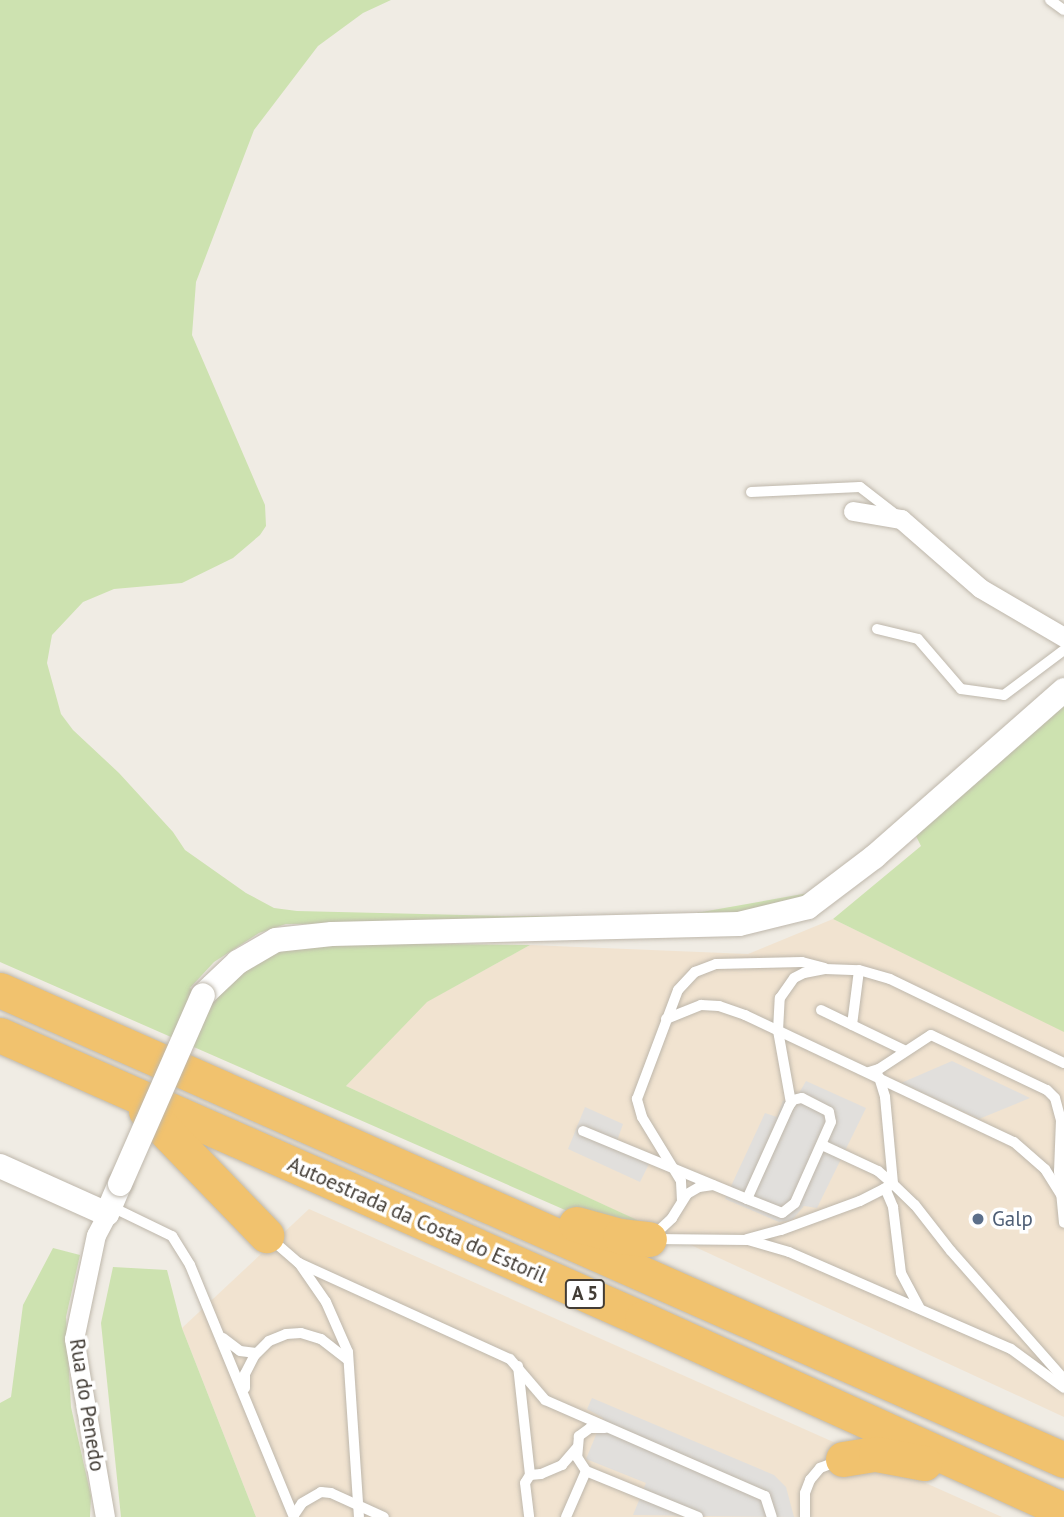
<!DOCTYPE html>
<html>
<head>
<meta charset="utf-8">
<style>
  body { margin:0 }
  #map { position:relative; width:1064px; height:1517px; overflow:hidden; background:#f0ece4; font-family:"PT Sans",sans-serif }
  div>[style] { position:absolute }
  .commercial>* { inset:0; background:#f1e3d0 }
  .green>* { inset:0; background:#cde2b0 }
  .parking>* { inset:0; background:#e1dfdc }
  .roads { filter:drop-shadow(0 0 2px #beb7ab) drop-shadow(0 0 2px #beb7ab) }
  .service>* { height:10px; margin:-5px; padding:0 5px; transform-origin:5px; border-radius:5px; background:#fff }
  .minor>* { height:19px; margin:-9.5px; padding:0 9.5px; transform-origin:9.5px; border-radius:9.5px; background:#fff }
  .tertiary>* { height:24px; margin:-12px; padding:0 12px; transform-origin:12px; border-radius:12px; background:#fff }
  .motorway>* { height:35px; margin:-17.5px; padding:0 17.5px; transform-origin:17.5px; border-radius:17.5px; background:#f1c26e }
  .bridges { filter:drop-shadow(0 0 2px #beb7ab) drop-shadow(0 0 2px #beb7ab) }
  .tertiary-bridge>* { height:24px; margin:-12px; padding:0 12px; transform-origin:12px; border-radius:12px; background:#fff }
  .dots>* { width:19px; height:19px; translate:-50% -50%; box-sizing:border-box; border:4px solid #fff; border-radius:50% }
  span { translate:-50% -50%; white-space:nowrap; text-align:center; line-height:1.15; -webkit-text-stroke:7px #fff; paint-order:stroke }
  .shield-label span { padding:2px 5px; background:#fff; border:2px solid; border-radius:5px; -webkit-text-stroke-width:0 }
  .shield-label { font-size:19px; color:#423c35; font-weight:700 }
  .service-label { font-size:21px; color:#4e5e75 }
  .left { translate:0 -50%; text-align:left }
  .street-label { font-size:21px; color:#423c35 }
</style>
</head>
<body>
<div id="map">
  <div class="commercial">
    <div style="clip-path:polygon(833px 919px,1064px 1031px,1064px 1417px,346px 1086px,426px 1002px,530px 945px,748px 954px)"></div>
    <div style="clip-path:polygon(309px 1209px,1002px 1517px,256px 1517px,182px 1328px)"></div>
  </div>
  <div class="green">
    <div style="clip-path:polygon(0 0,391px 0,363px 13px,318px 46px,254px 130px,196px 282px,192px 335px,265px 505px,266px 526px,260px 535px,233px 558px,182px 583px,114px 589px,83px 602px,52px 635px,47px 663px,61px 714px,73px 730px,119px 773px,173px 832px,185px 850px,246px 893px,274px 908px,297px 911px,505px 916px,679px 916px,814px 892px,776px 911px,575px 922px,286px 924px,259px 933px,214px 962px,190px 988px,213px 999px,249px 965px,284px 948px,325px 943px,530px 945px,427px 1002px,346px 1086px,648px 1225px,581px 1217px,0 962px)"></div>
    <div style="clip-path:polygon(1064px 706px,1064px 1032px,833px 919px,921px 846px,915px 834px)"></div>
    <div style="clip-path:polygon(53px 1248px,80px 1255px,66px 1317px,71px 1407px,91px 1496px,90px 1517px,0 1517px,0 1403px,11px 1397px,23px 1305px)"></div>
    <div style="clip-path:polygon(113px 1267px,167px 1270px,182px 1328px,256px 1517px,121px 1517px,101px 1323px)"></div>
  </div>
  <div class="parking">
    <div style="clip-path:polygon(952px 1061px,1030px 1098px,979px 1119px,901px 1083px)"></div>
    <div style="clip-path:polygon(806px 1081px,866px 1108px,817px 1208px,804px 1206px,792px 1220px,779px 1222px,725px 1199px,765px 1113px,777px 1117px,783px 1101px,798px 1095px)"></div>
    <div style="clip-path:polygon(585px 1107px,623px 1124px,617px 1141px,653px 1156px,640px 1182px,568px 1149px)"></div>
    <div style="clip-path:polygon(592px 1398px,774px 1475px,786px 1487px,794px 1517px,633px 1515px,646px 1483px,586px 1459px,603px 1418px,587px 1409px)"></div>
  </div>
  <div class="roads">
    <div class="service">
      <div style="left:1050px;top:0;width:17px;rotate:36deg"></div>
      <div style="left:751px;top:492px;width:109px;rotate:-2.6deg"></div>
      <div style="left:860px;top:487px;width:44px;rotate:37.6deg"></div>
      <div style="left:877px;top:629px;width:42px;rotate:13.7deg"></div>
      <div style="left:918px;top:639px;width:66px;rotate:49.3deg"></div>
      <div style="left:961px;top:689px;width:43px;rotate:7.9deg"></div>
      <div style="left:1004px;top:695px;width:75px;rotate:-36.9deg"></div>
      <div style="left:821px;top:1010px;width:92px;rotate:25.7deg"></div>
      <div style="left:666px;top:1019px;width:38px;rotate:-22deg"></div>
      <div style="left:701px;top:1005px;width:18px;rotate:3deg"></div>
      <div style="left:719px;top:1006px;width:28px;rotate:19deg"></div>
      <div style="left:745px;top:1015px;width:297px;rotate:25.3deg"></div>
      <div style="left:1014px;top:1142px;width:41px;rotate:41.1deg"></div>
      <div style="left:1045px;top:1169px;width:31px;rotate:58deg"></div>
      <div style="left:852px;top:1025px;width:55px;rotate:-82.7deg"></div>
      <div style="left:869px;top:1072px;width:10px;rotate:-17deg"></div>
      <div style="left:879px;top:1069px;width:62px;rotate:-33.2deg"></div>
      <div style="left:931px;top:1035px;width:128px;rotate:25.4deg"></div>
      <div style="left:1047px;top:1090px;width:11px;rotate:45deg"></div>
      <div style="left:1055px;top:1098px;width:23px;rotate:75deg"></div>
      <div style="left:1061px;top:1120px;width:51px;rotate:92.2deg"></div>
      <div style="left:1059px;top:1171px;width:52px;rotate:84.5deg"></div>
      <div style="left:879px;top:1077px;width:21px;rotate:73deg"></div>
      <div style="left:885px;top:1097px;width:87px;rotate:84.7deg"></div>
      <div style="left:893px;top:1184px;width:30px;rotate:44deg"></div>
      <div style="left:915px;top:1205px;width:58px;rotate:52deg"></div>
      <div style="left:951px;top:1251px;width:171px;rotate:48.6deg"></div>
      <div style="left:802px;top:1098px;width:30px;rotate:27deg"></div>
      <div style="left:829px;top:1112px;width:10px;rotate:79deg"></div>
      <div style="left:831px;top:1122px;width:89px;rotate:114deg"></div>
      <div style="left:795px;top:1203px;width:16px;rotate:142deg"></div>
      <div style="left:782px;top:1213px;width:38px;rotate:-158deg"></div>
      <div style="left:747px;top:1199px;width:102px;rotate:-65.7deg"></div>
      <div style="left:789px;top:1106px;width:7px;rotate:-56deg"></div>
      <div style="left:793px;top:1100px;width:9px;rotate:-13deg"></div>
      <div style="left:791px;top:1103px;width:73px;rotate:-100.2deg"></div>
      <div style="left:778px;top:1031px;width:33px;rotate:-87deg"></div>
      <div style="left:780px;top:998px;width:24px;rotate:-55deg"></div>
      <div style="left:794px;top:978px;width:11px;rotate:-27deg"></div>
      <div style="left:804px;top:973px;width:21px;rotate:-11deg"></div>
      <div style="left:825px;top:969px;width:34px;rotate:2deg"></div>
      <div style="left:859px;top:970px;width:32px;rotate:16deg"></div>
      <div style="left:890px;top:979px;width:193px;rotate:25.8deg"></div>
      <div style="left:583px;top:1131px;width:178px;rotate:22.5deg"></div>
      <div style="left:885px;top:1188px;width:21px;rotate:67deg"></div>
      <div style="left:893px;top:1207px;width:66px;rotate:83.1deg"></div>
      <div style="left:901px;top:1273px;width:40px;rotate:62deg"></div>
      <div style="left:682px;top:1201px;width:20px;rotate:-93deg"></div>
      <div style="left:681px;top:1181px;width:75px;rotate:-121.4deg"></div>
      <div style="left:642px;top:1117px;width:19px;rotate:-106deg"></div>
      <div style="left:637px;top:1099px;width:116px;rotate:-69.4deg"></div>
      <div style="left:678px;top:990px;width:25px;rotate:-47deg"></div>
      <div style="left:695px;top:972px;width:22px;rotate:-21deg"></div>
      <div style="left:716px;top:964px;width:86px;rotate:-1.3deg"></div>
      <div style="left:802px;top:962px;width:23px;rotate:15deg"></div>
      <div style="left:112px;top:1207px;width:67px;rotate:25.8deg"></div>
      <div style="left:172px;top:1236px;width:34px;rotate:58deg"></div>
      <div style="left:190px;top:1265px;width:273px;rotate:67.6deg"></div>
      <div style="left:653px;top:1236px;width:26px;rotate:-43deg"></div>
      <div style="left:672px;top:1218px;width:28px;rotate:-58deg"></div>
      <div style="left:687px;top:1194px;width:14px;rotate:-30deg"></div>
      <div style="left:699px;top:1187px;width:14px;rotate:-8deg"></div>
      <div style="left:271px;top:1239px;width:37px;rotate:41deg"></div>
      <div style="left:299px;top:1263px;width:47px;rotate:55.3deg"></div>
      <div style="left:326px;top:1302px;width:55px;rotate:66.3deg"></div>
      <div style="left:348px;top:1352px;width:165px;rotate:86.2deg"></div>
      <div style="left:653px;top:1239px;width:95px;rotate:0.6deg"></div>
      <div style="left:748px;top:1240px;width:43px;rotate:16.3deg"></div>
      <div style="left:789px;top:1252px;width:242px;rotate:23.6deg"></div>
      <div style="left:1011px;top:1349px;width:66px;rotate:36.3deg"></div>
      <div style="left:747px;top:1239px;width:35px;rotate:-15deg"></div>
      <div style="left:781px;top:1230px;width:84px;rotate:-20.2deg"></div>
      <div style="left:860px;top:1201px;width:37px;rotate:-27deg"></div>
      <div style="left:893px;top:1184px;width:20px;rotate:-139deg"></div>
      <div style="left:878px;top:1171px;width:62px;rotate:-155.1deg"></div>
      <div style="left:299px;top:1263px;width:232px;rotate:24.5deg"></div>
      <div style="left:510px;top:1359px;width:54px;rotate:49.5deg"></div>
      <div style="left:545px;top:1400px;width:240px;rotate:23.6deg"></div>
      <div style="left:765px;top:1496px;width:22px;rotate:72deg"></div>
      <div style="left:223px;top:1338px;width:21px;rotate:37deg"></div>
      <div style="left:240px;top:1351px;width:16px;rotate:7deg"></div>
      <div style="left:518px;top:1366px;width:110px;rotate:83.7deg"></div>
      <div style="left:530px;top:1475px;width:9px;rotate:122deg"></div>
      <div style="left:525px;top:1483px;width:34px;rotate:83deg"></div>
      <div style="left:245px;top:1388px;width:14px;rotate:-90deg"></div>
      <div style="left:245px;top:1374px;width:20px;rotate:-63deg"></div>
      <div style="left:254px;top:1356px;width:21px;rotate:-45deg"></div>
      <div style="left:269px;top:1341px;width:18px;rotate:-22deg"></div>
      <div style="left:286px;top:1334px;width:15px;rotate:-4deg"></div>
      <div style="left:301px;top:1333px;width:21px;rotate:17deg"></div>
      <div style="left:321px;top:1339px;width:34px;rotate:38deg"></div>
      <div style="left:605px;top:1428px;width:15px;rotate:180deg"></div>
      <div style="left:590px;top:1428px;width:14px;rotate:144deg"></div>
      <div style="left:579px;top:1436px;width:21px;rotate:95deg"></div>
      <div style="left:577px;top:1457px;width:17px;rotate:57deg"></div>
      <div style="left:586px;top:1471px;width:121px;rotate:22.3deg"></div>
      <div style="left:530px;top:1475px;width:11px;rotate:-5deg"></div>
      <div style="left:541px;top:1474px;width:23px;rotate:-23deg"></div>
      <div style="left:562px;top:1465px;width:23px;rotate:-49deg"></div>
      <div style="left:294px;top:1515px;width:14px;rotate:-56deg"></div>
      <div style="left:302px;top:1503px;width:22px;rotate:-30deg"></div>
      <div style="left:321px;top:1492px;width:10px;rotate:6deg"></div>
      <div style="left:331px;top:1493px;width:58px;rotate:24.4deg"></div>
      <div style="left:566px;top:1517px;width:50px;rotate:-66.5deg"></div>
      <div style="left:805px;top:1517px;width:24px;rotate:-90deg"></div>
      <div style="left:805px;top:1493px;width:14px;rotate:-69deg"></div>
      <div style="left:810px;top:1480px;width:16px;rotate:-50deg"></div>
      <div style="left:820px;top:1468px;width:19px;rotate:-21deg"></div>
    </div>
    <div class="minor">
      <div style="left:853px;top:511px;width:49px;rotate:9.5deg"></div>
      <div style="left:901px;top:519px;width:105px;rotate:41.1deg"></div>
      <div style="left:980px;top:588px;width:97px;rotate:30.3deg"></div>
      <div style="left:105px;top:1517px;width:181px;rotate:-99.9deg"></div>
      <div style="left:74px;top:1339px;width:106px;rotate:-78.1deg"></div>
      <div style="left:96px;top:1235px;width:24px;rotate:-62deg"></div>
    </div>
    <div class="tertiary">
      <div style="left:203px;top:995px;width:48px;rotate:-43.3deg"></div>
      <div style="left:238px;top:962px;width:44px;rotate:-30.1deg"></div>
      <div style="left:276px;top:940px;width:56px;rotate:-6.1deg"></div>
      <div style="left:332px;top:934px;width:407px;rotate:-1.4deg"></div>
      <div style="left:739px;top:924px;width:71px;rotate:-13.8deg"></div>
      <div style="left:808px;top:907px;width:83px;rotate:-37.1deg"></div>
      <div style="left:874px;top:857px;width:253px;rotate:-41.3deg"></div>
      <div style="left:0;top:1166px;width:117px;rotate:24.2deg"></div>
      <div style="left:107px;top:1214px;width:33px;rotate:-67deg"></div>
    </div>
    <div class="motorway">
      <div style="left:0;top:990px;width:1163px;rotate:23.83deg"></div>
      <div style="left:0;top:1035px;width:702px;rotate:23.86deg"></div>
      <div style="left:642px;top:1319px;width:463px;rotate:24.4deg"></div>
      <div style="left:146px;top:1111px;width:173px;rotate:45.9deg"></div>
      <div style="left:576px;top:1224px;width:46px;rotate:15.3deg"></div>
      <div style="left:620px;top:1236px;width:29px;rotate:6deg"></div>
      <div style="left:843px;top:1459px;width:33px;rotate:-9deg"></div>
      <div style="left:876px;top:1454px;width:49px;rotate:10.6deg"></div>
    </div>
  </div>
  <div class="bridges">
    <div class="tertiary-bridge">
      <div style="left:120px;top:1184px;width:206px;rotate:-66.3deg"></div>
    </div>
  </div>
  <div class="dots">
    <div style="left:978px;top:1219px;background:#5c6f8a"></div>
  </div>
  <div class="shield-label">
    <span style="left:585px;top:1294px">A 5</span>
  </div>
  <div class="service-label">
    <span class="left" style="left:992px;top:1219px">Galp</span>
  </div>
  <div class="street-label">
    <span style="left:417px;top:1220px;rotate:24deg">Autoestrada da Costa do Estoril</span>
    <span style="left:87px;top:1405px;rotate:81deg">Rua do Penedo</span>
  </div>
</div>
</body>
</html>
